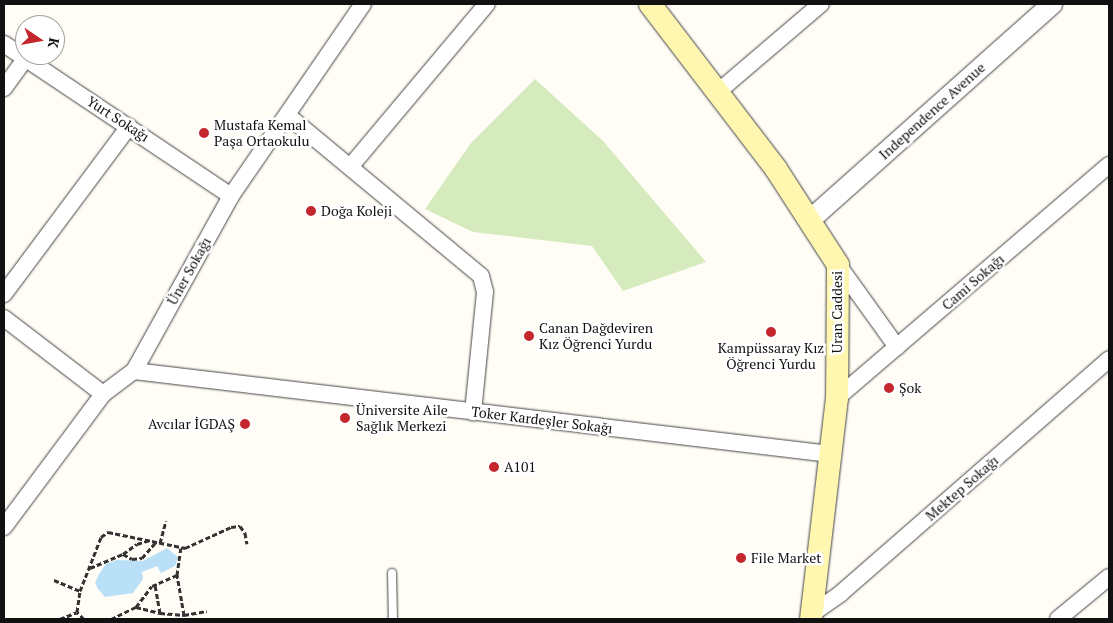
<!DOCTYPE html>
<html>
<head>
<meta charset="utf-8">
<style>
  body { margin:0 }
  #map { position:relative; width:1113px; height:623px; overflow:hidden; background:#fffdf5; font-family:"PT Serif",serif }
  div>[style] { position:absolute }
  .green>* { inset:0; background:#d5ebbd }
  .water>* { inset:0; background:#b9e0f7 }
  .path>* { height:3px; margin-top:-1.5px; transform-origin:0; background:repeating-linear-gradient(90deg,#333 0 5px,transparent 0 7.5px) }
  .roads { filter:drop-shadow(0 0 1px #444) drop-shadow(0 0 1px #444) }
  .service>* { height:8px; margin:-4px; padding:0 4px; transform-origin:4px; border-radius:4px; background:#fff }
  .minor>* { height:16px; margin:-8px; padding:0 8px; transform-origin:8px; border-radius:8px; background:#fff }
  .tertiary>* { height:20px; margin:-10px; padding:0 10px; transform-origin:10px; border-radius:10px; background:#fff }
  .secondary>* { height:22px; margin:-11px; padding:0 11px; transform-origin:11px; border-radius:11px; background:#fff6b0 }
  .dots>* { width:14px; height:14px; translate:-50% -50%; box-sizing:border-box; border:2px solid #fff; border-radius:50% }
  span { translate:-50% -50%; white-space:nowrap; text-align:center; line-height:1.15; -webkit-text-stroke:5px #fff; paint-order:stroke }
  .street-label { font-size:14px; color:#111 }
  .poi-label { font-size:14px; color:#111 }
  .left { translate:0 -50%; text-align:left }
  .right { translate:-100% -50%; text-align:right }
  .frame { position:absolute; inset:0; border:5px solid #111; pointer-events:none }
  .north { position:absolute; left:15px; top:15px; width:50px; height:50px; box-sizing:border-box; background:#fff; border:1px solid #a0a0a0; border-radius:50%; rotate:102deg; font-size:14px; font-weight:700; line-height:20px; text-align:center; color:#111 }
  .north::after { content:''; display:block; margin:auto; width:18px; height:22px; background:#c4262e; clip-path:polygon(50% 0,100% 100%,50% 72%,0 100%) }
</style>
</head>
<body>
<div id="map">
  <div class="green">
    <div style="clip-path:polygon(535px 79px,603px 141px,706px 262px,623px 291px,592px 246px,473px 232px,425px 209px,471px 143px)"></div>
  </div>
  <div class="water">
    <div style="clip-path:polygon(167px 548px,178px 557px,175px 566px,161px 573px,157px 566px,142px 572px,143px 579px,133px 593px,105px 597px,98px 589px,95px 583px,99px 574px,106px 564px,117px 560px,143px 561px)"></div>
  </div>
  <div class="path">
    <div style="left:160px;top:543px;width:23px;rotate:-75deg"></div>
    <div style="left:123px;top:554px;width:17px;rotate:-36deg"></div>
    <div style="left:137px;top:544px;width:14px;rotate:-17deg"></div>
    <div style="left:90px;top:568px;width:36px;rotate:-23deg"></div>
    <div style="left:123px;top:554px;width:10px;rotate:29deg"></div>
    <div style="left:132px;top:559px;width:10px;rotate:-6deg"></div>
    <div style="left:142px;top:558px;width:21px;rotate:-49deg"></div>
    <div style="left:54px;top:580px;width:28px;rotate:23deg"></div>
    <div style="left:136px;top:607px;width:25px;rotate:14deg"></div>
    <div style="left:160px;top:613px;width:28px;rotate:-100deg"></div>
    <div style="left:160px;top:613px;width:24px;rotate:5deg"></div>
    <div style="left:184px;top:615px;width:41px;rotate:-99.9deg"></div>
    <div style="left:184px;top:615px;width:23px;rotate:-10deg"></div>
    <div style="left:60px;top:619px;width:18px;rotate:-22deg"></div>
    <div style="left:84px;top:619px;width:10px;rotate:-135deg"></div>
    <div style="left:77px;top:612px;width:21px;rotate:-82deg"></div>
    <div style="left:80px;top:591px;width:58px;rotate:-68.7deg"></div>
    <div style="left:101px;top:537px;width:9px;rotate:-36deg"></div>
    <div style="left:108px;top:532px;width:79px;rotate:11.7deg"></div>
    <div style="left:185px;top:548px;width:51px;rotate:-24.5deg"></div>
    <div style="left:231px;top:527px;width:9px;rotate:-6deg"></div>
    <div style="left:240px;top:526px;width:9px;rotate:54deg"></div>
    <div style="left:245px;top:533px;width:11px;rotate:80deg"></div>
    <div style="left:111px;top:619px;width:28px;rotate:-26deg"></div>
    <div style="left:136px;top:607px;width:26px;rotate:-53deg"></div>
    <div style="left:152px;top:586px;width:27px;rotate:-24deg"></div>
    <div style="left:177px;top:575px;width:27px;rotate:-82deg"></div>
  </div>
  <div class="roads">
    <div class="service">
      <div style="left:392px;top:573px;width:46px;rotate:88.8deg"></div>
    </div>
    <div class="minor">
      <div style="left:4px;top:44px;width:273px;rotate:33.8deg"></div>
      <div style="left:4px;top:88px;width:36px;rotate:-54deg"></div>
      <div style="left:719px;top:91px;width:134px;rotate:-40.5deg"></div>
      <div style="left:287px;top:115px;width:252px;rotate:39.7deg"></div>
      <div style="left:481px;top:276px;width:16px;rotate:76deg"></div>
      <div style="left:485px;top:292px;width:121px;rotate:95.7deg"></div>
      <div style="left:350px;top:167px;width:213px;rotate:-50deg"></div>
      <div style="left:838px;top:265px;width:101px;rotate:54.3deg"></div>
      <div style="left:4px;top:294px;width:209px;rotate:-53.3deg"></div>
      <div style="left:4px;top:318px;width:125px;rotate:37.5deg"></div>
      <div style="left:134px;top:371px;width:701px;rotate:6.8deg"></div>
      <div style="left:837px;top:398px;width:358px;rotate:-40.6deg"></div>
      <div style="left:4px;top:527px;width:166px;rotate:-53.3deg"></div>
      <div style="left:103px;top:394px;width:39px;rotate:-37deg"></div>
      <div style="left:134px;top:371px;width:200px;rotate:-61deg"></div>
      <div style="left:231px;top:196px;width:233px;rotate:-55.5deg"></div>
      <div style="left:813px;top:613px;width:33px;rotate:-35deg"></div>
      <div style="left:840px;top:594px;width:357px;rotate:-41.1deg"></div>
      <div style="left:1058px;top:619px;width:66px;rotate:-39.5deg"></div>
    </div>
    <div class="tertiary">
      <div style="left:811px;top:219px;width:323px;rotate:-41.7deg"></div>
    </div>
    <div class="secondary">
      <div style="left:650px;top:4px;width:208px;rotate:52.6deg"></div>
      <div style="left:776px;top:169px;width:114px;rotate:57.1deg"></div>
      <div style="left:838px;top:265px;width:133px;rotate:90.4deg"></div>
      <div style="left:837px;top:398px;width:223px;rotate:96.7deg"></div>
    </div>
  </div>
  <div class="dots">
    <div style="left:204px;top:133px;background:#c4262e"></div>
    <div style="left:311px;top:211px;background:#c4262e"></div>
    <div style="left:771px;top:332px;background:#c4262e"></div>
    <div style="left:529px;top:336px;background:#c4262e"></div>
    <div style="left:889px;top:388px;background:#c4262e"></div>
    <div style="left:345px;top:418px;background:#c4262e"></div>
    <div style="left:245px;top:424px;background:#c4262e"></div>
    <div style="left:494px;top:467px;background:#c4262e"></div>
    <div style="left:741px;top:558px;background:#c4262e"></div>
  </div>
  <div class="street-label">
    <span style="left:932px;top:111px;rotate:-42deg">Independence Avenue</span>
    <span style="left:118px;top:119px;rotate:33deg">Yurt Sokağı</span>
    <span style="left:189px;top:271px;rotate:-61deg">Üner Sokağı</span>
    <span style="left:973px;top:282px;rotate:-41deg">Cami Sokağı</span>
    <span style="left:837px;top:312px;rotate:-90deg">Uran Caddesi</span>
    <span style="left:542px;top:420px;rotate:7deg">Toker Kardeşler Sokağı</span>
    <span style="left:962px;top:488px;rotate:-41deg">Mektep Sokağı</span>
  </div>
  <div class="poi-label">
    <span class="left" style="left:214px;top:133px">Mustafa Kemal<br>Paşa Ortaokulu</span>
    <span class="left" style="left:321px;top:211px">Doğa Koleji</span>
    <span class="left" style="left:539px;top:336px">Canan Dağdeviren<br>Kız Öğrenci Yurdu</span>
    <span style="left:771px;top:356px">Kampüssaray Kız<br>Öğrenci Yurdu</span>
    <span class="left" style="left:899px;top:388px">Şok</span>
    <span class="left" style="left:356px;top:418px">Üniversite Aile<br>Sağlık Merkezi</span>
    <span class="right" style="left:235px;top:424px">Avcılar İGDAŞ</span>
    <span class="left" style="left:504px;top:467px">A101</span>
    <span class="left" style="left:751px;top:558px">File Market</span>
  </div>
  <div class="frame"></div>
  <div class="north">K</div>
</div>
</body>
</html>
